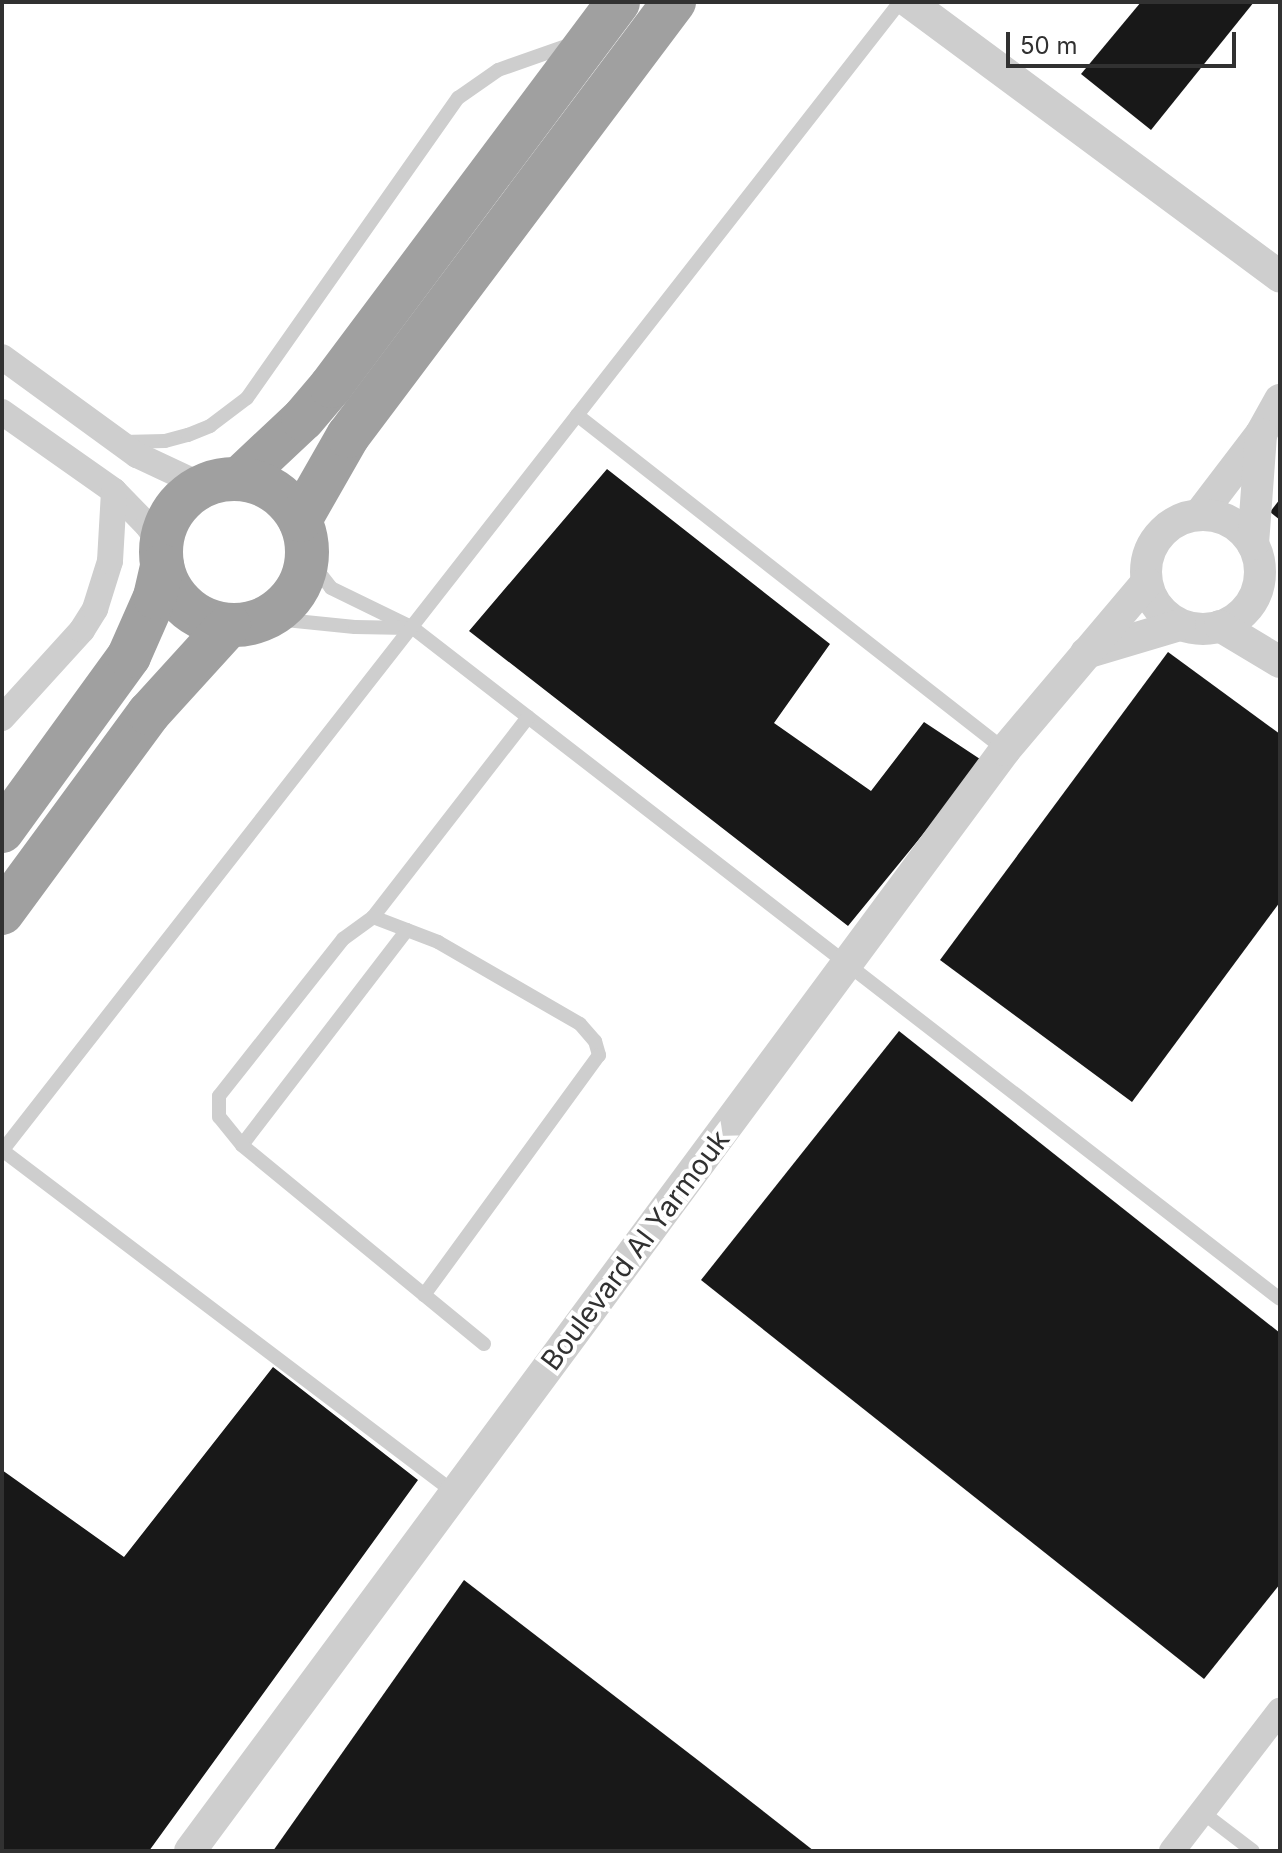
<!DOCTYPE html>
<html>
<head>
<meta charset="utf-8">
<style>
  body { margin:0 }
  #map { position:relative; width:1282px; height:1853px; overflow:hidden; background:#fff; font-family:Inter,sans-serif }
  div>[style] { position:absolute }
  .building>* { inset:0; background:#181818 }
  .service>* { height:14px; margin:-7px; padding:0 7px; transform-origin:7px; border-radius:7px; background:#cecece }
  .minor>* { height:26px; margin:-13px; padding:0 13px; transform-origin:13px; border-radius:13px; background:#cecece }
  .tertiary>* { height:32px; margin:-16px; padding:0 16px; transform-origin:16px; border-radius:16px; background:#cecece }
  .tertiary>.ring { margin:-16px; padding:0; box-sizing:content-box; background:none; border:32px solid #cecece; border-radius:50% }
  .trunk>* { height:44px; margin:-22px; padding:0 22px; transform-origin:22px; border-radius:22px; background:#a0a0a0 }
  .trunk>.ring { margin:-22px; padding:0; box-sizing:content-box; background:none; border:44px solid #a0a0a0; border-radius:50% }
  span { translate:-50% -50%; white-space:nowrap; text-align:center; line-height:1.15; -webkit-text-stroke:8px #fff; paint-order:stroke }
  .street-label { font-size:28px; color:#313131 }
  .frame { position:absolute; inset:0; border:4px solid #313131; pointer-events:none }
  .scale { position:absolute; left:1006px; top:32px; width:230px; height:36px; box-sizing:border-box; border:4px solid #313131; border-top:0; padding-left:10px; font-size:24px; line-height:28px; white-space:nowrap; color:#313131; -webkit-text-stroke:6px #fff; paint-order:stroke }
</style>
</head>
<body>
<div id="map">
  <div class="building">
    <div style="clip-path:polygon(1141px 2px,1254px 2px,1151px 130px,1081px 74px)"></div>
    <div style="clip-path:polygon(607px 469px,830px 644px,774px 723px,871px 791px,924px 722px,983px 761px,848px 926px,469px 631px)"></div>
    <div style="clip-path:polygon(1280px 499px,1280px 520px,1270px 512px)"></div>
    <div style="clip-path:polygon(1168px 652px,1280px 734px,1280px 902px,1132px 1102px,940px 960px)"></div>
    <div style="clip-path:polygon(899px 1031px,1280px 1333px,1280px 1584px,1204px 1679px,701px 1280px)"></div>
    <div style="clip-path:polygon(273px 1367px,418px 1480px,149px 1851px,2px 1851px,2px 1470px,124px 1557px)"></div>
    <div style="clip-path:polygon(464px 1580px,699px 1761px,814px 1851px,273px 1851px)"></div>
  </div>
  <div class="service">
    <div style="left:577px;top:415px;width:544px;rotate:38.05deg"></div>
    <div style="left:123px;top:442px;width:42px;rotate:-1.4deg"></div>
    <div style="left:165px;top:441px;width:24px;rotate:-15deg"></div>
    <div style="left:188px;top:435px;width:24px;rotate:-22deg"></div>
    <div style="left:210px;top:426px;width:46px;rotate:-37.1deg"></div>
    <div style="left:247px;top:398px;width:367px;rotate:-54.9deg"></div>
    <div style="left:458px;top:98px;width:49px;rotate:-35deg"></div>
    <div style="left:498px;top:70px;width:75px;rotate:-19.4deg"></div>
    <div style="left:307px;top:557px;width:39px;rotate:52deg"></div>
    <div style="left:331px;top:588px;width:91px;rotate:26deg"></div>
    <div style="left:413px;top:628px;width:1096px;rotate:37.74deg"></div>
    <div style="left:266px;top:618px;width:89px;rotate:5.8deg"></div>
    <div style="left:355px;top:627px;width:54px;rotate:1.1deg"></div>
    <div style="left:373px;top:917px;width:70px;rotate:21deg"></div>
    <div style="left:438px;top:942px;width:164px;rotate:30deg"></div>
    <div style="left:580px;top:1024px;width:23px;rotate:49deg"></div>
    <div style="left:595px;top:1041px;width:15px;rotate:74deg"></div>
    <div style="left:599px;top:1055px;width:297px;rotate:126.1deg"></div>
    <div style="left:242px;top:1145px;width:271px;rotate:-52.5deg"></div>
    <div style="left:2px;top:1150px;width:568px;rotate:37.13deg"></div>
    <div style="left:2px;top:1151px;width:1458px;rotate:-51.99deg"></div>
    <div style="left:484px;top:1344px;width:313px;rotate:-140.6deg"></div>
    <div style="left:242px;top:1145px;width:36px;rotate:-129deg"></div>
    <div style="left:219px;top:1117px;width:21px;rotate:-90deg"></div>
    <div style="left:219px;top:1096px;width:200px;rotate:-51.7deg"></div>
    <div style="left:343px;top:939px;width:37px;rotate:-36deg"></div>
    <div style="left:373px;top:917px;width:253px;rotate:-52.2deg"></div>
    <div style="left:1202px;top:1812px;width:64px;rotate:37.4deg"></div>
  </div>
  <div class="minor">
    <div style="left:2px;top:357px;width:167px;rotate:36deg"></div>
    <div style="left:137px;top:455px;width:73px;rotate:25.2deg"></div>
    <div style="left:2px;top:412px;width:137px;rotate:35.2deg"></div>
    <div style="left:114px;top:491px;width:49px;rotate:45.8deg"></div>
    <div style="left:148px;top:526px;width:25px;rotate:56deg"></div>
    <div style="left:2px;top:718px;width:119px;rotate:-47.7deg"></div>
    <div style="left:82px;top:630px;width:25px;rotate:-58deg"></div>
    <div style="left:95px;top:609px;width:50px;rotate:-72.6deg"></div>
    <div style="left:110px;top:561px;width:70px;rotate:-86.7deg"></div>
    <div style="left:1172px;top:1851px;width:177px;rotate:-52.4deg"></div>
  </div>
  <div class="tertiary">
    <div style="left:909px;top:2px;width:462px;rotate:36.5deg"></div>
    <div style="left:1200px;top:514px;width:101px;rotate:-52.7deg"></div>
    <div style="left:1261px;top:434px;width:39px;rotate:-61deg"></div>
    <div class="ring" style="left:1146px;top:515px;width:82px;height:82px"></div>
    <div style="left:1253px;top:544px;width:110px;rotate:-85.8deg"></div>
    <div style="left:1220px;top:626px;width:70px;rotate:31deg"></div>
    <div style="left:1086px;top:653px;width:98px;rotate:-16.6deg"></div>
    <div style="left:190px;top:1851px;width:1370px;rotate:-53.49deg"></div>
    <div style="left:1005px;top:750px;width:219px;rotate:-49.8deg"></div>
  </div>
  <div class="trunk">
    <div style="left:239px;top:479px;width:88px;rotate:-43.2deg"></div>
    <div style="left:303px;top:419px;width:43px;rotate:-49.7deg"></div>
    <div style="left:331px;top:386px;width:479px;rotate:-53.2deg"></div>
    <div class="ring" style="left:161px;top:479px;width:102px;height:102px"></div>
    <div style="left:300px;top:520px;width:97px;rotate:-60.3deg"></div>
    <div style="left:348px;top:436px;width:543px;rotate:-53.09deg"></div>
    <div style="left:2px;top:831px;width:216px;rotate:-54deg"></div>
    <div style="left:129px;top:656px;width:64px;rotate:-66.2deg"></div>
    <div style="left:155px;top:597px;width:32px;rotate:-77deg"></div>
    <div style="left:2px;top:913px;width:248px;rotate:-53.7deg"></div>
    <div style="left:149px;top:713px;width:119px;rotate:-47.7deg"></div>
  </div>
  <div class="street-label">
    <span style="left:635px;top:1250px;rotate:-53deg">Boulevard Al Yarmouk</span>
  </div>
  <div class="frame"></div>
  <div class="scale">50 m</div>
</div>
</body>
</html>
